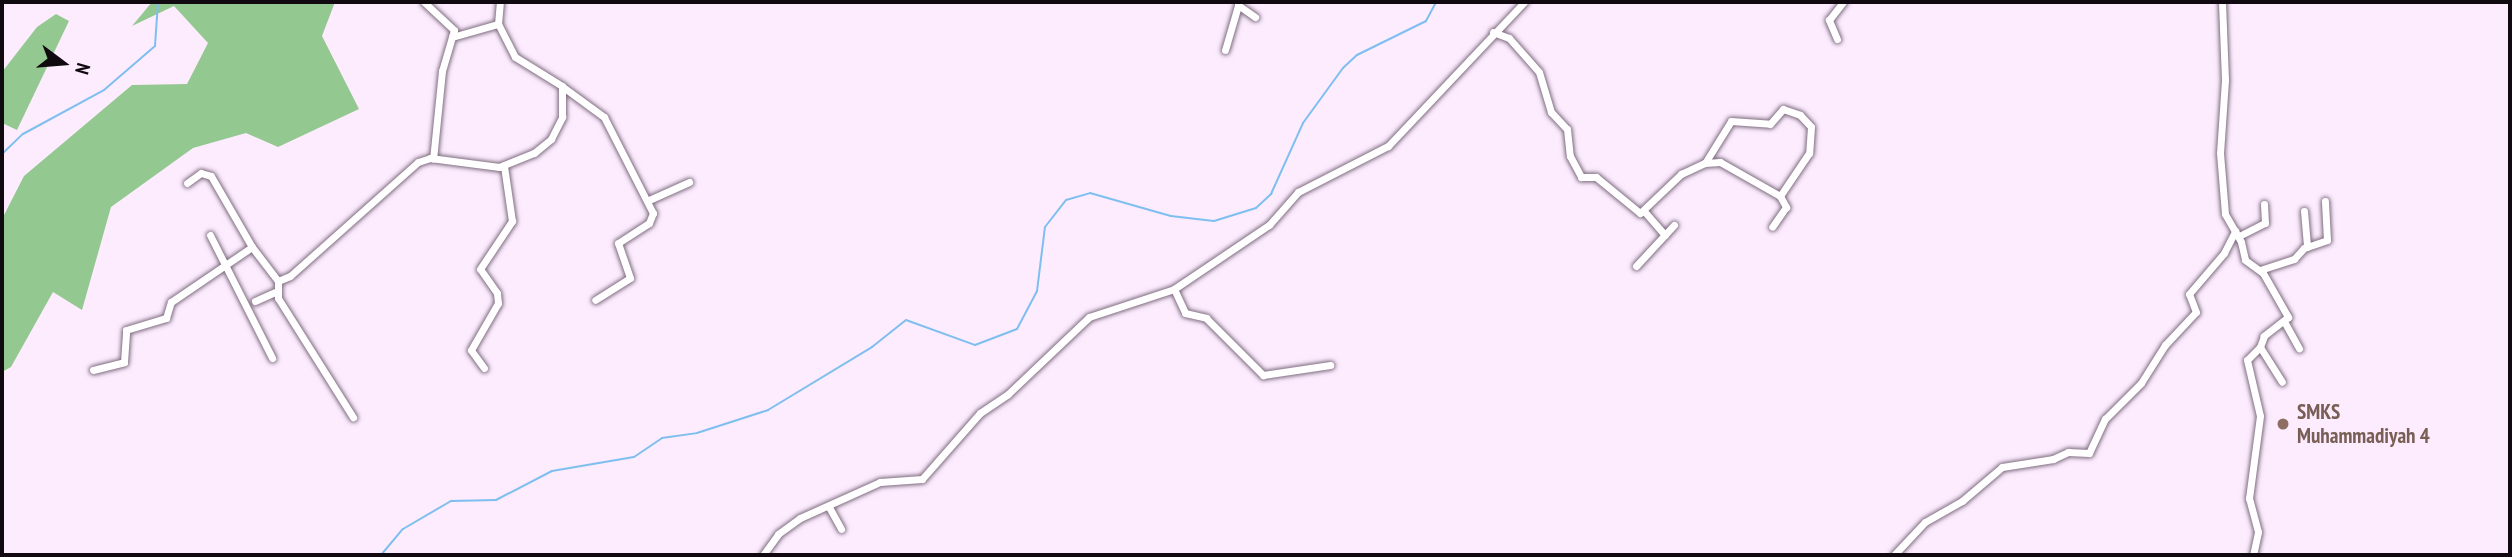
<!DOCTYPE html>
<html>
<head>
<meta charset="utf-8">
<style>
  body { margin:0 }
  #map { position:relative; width:2512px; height:557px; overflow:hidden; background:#fdecfe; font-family:"PT Sans Narrow",sans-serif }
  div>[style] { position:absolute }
  .forest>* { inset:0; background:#94c891 }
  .stream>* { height:2px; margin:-1px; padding:0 1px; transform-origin:1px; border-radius:1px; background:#7ebfef }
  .roads { filter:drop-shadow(0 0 2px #7f6d80) drop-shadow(0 0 2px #7f6d80) }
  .street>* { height:7px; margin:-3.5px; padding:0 3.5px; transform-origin:3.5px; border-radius:3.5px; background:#fff }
  .dots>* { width:19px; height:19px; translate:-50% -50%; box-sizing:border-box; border:4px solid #fdecfe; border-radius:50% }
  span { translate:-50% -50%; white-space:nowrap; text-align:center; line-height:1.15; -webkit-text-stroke:5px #fdecfe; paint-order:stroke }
  .education-label { font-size:21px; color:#785e54; font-weight:700 }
  .left { translate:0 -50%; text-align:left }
  .frame { position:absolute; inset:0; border:4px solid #100910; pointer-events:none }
  .north { position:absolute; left:28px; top:28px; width:70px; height:70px; -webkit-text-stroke:5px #fdecfe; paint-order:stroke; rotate:106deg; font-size:19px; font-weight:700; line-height:28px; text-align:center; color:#100910 }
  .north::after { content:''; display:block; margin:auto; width:24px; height:32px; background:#100910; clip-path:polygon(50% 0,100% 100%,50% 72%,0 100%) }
</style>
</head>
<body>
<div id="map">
  <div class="forest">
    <div style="clip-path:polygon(152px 2px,335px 2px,322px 36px,359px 109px,278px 147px,246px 133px,193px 148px,111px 207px,82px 310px,53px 292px,11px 367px,2px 372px,2px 219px,24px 176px,132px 85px,187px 84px,208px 43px,174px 6px,132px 26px)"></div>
    <div style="clip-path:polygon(56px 14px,69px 21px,17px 130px,2px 123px,2px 72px,37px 27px)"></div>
  </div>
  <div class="stream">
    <div style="left:2px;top:154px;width:29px;rotate:-44deg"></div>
    <div style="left:23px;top:134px;width:92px;rotate:-28.5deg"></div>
    <div style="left:104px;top:90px;width:67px;rotate:-40.8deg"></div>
    <div style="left:155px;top:46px;width:44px;rotate:-86.1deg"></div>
    <div style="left:381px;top:555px;width:34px;rotate:-50deg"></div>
    <div style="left:403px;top:529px;width:56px;rotate:-30.3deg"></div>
    <div style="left:451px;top:501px;width:45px;rotate:-1.3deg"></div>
    <div style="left:496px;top:500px;width:63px;rotate:-27.4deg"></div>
    <div style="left:552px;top:471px;width:83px;rotate:-9.7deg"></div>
    <div style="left:634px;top:457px;width:34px;rotate:-34deg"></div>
    <div style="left:662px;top:438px;width:35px;rotate:-8deg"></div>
    <div style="left:697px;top:433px;width:75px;rotate:-17.9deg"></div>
    <div style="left:768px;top:410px;width:122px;rotate:-31.2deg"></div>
    <div style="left:872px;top:347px;width:43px;rotate:-38.5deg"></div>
    <div style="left:906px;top:320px;width:73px;rotate:19.9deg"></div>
    <div style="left:975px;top:345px;width:45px;rotate:-20.9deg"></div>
    <div style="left:1017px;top:329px;width:43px;rotate:-62.2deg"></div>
    <div style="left:1037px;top:291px;width:64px;rotate:-82.9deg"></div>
    <div style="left:1045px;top:227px;width:34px;rotate:-52deg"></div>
    <div style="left:1066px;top:200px;width:25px;rotate:-16deg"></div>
    <div style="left:1090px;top:193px;width:84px;rotate:15.9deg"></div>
    <div style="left:1171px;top:216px;width:43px;rotate:6.6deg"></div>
    <div style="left:1214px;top:221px;width:44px;rotate:-17.2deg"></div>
    <div style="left:1256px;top:208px;width:21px;rotate:-43deg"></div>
    <div style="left:1271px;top:194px;width:78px;rotate:-65.7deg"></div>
    <div style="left:1303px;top:123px;width:68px;rotate:-54deg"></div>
    <div style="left:1343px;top:68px;width:19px;rotate:-43deg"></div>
    <div style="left:1357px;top:55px;width:77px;rotate:-26.2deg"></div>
    <div style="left:1426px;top:21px;width:21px;rotate:-62deg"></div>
  </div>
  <div class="roads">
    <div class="street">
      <div style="left:424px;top:2px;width:41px;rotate:43deg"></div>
      <div style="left:454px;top:30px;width:43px;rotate:106.3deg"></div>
      <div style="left:442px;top:71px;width:88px;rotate:95.8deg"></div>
      <div style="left:2222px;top:2px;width:78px;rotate:87.8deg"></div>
      <div style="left:2225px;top:80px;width:73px;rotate:93.9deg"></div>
      <div style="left:2220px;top:153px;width:61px;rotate:85.3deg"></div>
      <div style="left:2225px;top:214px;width:32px;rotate:60deg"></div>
      <div style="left:2241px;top:242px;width:18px;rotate:77deg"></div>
      <div style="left:2245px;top:260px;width:22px;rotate:36deg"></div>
      <div style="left:2263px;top:273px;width:51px;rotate:60.4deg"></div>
      <div style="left:2288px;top:317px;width:31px;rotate:142deg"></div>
      <div style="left:2264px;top:336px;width:12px;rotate:110deg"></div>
      <div style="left:2260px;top:347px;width:18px;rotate:135deg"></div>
      <div style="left:2247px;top:360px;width:57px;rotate:76.9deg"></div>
      <div style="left:2260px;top:416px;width:83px;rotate:97.6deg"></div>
      <div style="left:2249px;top:498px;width:35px;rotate:75deg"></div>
      <div style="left:2258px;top:532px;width:24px;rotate:102deg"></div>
      <div style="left:1238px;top:5px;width:21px;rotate:35deg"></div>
      <div style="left:1493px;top:32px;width:17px;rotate:21deg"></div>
      <div style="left:1509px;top:38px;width:45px;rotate:48.6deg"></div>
      <div style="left:1539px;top:72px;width:42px;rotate:73.3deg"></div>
      <div style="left:1551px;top:112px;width:23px;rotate:47deg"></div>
      <div style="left:1567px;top:129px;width:27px;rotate:84deg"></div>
      <div style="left:1570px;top:156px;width:24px;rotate:62deg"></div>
      <div style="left:1581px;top:177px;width:15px"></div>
      <div style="left:1596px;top:177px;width:57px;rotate:39.3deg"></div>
      <div style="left:1640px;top:213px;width:57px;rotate:-43.6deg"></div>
      <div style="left:1681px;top:174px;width:26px;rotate:-25deg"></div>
      <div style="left:1705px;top:163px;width:15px;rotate:-4deg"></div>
      <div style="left:1720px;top:162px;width:69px;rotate:29.5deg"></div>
      <div style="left:1780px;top:196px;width:13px;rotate:61deg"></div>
      <div style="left:1786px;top:207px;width:24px;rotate:125deg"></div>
      <div style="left:452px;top:37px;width:48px;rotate:-15.8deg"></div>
      <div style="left:1837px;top:39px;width:21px;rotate:-113deg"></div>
      <div style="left:1829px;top:20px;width:23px;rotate:-52deg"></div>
      <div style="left:1225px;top:50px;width:50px;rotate:-73.7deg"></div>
      <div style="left:563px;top:87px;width:51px;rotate:36.2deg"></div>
      <div style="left:604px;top:117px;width:108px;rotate:63deg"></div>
      <div style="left:653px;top:213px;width:11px;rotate:112deg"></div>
      <div style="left:649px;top:223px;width:37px;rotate:147deg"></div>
      <div style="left:618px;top:243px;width:37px;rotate:71deg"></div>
      <div style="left:630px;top:278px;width:41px;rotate:147.8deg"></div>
      <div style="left:1705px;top:163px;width:49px;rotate:-58.2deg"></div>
      <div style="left:1731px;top:121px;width:39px;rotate:4deg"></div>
      <div style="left:1770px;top:124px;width:20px;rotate:-49deg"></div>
      <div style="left:1783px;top:109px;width:18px;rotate:19deg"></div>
      <div style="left:1800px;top:115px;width:16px;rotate:47deg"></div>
      <div style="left:1811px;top:127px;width:26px;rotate:94deg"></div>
      <div style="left:1809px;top:153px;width:52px;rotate:124deg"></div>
      <div style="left:187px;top:183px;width:17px;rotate:-36deg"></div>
      <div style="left:201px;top:173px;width:10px;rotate:17deg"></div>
      <div style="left:211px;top:176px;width:82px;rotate:60deg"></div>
      <div style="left:252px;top:247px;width:43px;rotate:52.6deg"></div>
      <div style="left:649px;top:200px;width:44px;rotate:-24.2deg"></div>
      <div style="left:1644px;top:211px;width:32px;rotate:49deg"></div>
      <div style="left:2304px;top:211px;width:36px;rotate:85deg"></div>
      <div style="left:210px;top:235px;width:138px;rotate:63.2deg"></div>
      <div style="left:2239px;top:236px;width:29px;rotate:-27deg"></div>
      <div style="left:2265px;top:223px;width:19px;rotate:-93deg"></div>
      <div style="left:1636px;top:266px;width:56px;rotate:-47.2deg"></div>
      <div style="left:2260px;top:270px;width:36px;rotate:-18deg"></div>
      <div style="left:2294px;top:259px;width:15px;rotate:-48deg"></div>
      <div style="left:2304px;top:248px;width:24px;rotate:-19deg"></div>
      <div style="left:2327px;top:240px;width:39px;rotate:-93deg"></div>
      <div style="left:278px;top:281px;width:13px;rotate:-23deg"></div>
      <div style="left:290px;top:276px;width:171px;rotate:-41.7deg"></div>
      <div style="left:418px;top:162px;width:13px;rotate:-18deg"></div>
      <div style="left:430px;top:158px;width:70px;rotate:7.4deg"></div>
      <div style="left:499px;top:167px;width:38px;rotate:-22deg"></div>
      <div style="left:534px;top:153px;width:22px;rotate:-39deg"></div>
      <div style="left:551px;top:139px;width:25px;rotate:-63deg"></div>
      <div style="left:562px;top:117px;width:31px;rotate:-90deg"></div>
      <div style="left:562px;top:86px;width:55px;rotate:-148.3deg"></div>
      <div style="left:515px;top:57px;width:37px;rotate:-117deg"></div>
      <div style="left:498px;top:24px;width:22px;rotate:-85deg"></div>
      <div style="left:278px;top:281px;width:17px;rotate:90deg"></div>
      <div style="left:278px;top:298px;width:141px;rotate:57.8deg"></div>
      <div style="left:1174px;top:289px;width:26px;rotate:65deg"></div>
      <div style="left:1185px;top:313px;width:22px;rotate:13deg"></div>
      <div style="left:1206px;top:318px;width:81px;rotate:45deg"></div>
      <div style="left:1263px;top:375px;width:68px;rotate:-8.5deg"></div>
      <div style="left:255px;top:301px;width:22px;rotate:-24deg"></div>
      <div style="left:2285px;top:323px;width:29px;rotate:61deg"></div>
      <div style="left:2260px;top:347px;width:41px;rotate:57.8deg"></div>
      <div style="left:484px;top:368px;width:22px;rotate:-126deg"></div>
      <div style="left:471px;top:350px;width:54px;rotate:-60.1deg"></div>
      <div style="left:498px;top:303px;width:10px;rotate:-96deg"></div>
      <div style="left:497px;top:293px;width:29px;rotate:-125deg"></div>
      <div style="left:480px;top:269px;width:58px;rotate:-56.3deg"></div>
      <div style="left:512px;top:221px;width:56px;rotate:-98.3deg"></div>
      <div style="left:93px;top:370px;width:32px;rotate:-14deg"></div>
      <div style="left:124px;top:362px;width:32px;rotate:-86deg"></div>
      <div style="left:126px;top:330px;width:42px;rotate:-16.7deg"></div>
      <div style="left:166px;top:318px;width:17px;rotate:-73deg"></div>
      <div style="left:171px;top:302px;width:98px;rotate:-34.2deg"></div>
      <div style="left:829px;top:507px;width:25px;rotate:61deg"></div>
      <div style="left:763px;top:555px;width:26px;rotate:-54deg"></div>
      <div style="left:778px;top:534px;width:27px;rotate:-36deg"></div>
      <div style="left:800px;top:518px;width:88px;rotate:-24.2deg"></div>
      <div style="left:880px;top:482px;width:42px;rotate:-4.1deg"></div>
      <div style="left:922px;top:479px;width:88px;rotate:-48.7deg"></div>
      <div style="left:980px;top:413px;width:34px;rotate:-34deg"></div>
      <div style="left:1008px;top:394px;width:112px;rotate:-43.5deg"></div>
      <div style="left:1089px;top:317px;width:89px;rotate:-18.2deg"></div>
      <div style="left:1174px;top:289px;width:115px;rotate:-34deg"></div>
      <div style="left:1269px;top:225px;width:44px;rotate:-48.7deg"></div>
      <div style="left:1298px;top:192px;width:101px;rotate:-27.1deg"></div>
      <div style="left:1388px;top:146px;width:198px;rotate:-46.6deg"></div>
      <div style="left:1894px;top:555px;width:45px;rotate:-46.8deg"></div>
      <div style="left:1925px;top:522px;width:43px;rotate:-29.6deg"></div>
      <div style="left:1962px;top:501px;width:52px;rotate:-40.4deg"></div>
      <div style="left:2002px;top:467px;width:52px;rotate:-8.9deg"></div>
      <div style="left:2053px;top:459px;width:17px;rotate:-25deg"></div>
      <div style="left:2068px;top:452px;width:21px;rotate:3deg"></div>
      <div style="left:2089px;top:453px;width:38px;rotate:-65deg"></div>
      <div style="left:2105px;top:419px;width:51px;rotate:-45deg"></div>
      <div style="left:2141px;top:383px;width:45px;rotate:-57.7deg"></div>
      <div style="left:2165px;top:345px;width:45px;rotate:-46.8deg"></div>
      <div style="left:2196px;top:312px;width:19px;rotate:-111deg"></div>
      <div style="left:2189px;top:294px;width:54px;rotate:-49.5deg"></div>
      <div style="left:2224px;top:253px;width:25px;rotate:-63deg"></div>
    </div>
  </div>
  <div class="dots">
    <div style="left:2283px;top:424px;background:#8d6e63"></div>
  </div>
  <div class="education-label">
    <span class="left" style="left:2297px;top:424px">SMKS<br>Muhammadiyah 4</span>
  </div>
  <div class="frame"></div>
  <div class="north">N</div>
</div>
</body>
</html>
